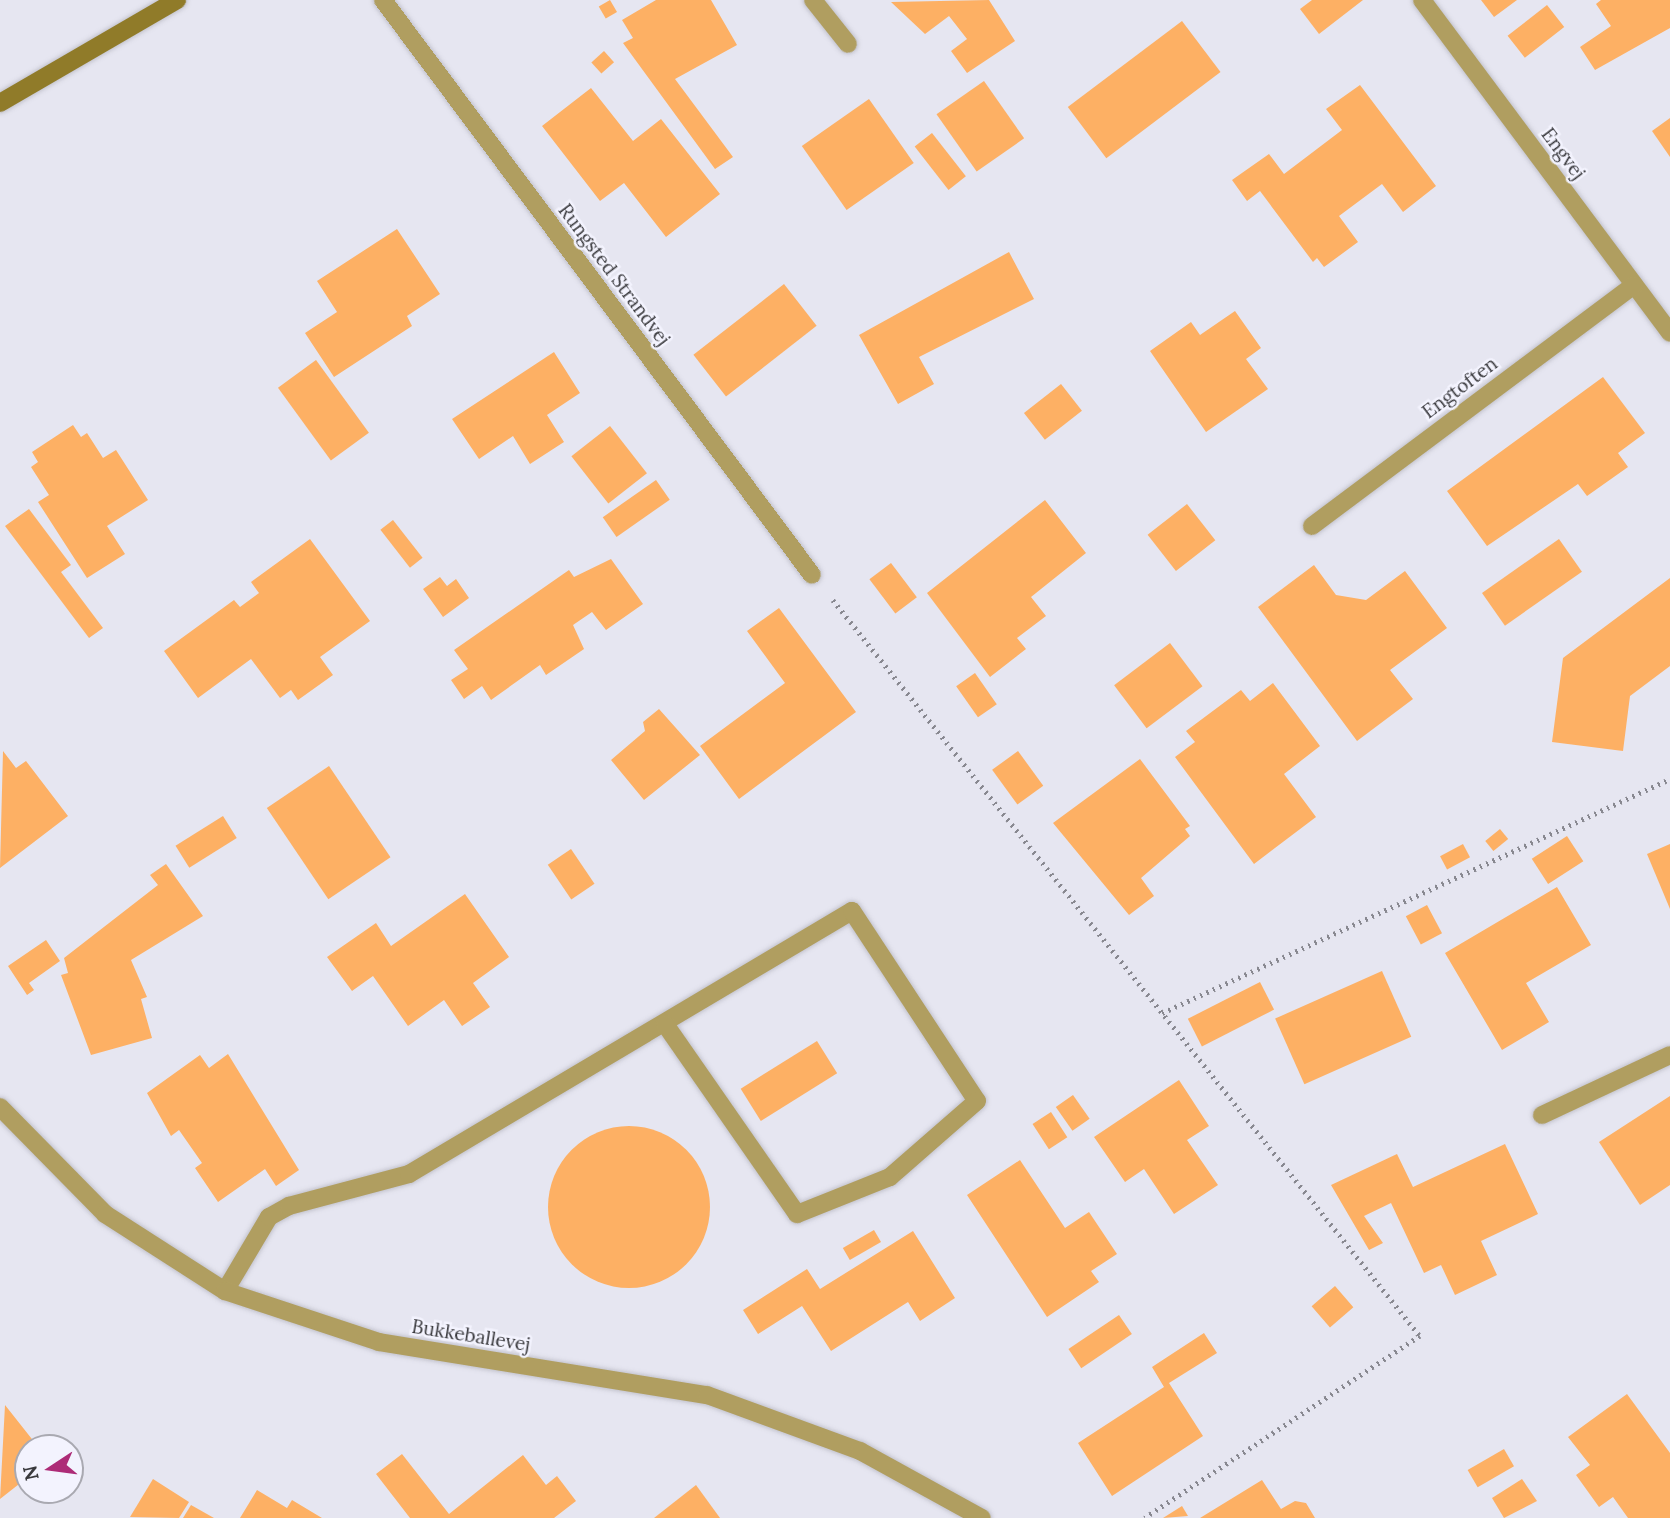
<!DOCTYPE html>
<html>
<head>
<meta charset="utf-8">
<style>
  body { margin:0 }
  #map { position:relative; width:1670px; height:1518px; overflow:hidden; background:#e6e6f1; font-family:Lora,serif }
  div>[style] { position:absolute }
  .building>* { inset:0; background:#fdb064; transform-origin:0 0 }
  .round { border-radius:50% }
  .path>* { height:4.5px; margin-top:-2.25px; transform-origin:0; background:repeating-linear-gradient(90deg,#888890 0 2px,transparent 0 7px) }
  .roads { filter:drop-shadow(0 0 2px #c3c3cd) drop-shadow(0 0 2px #c3c3cd) }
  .service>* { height:18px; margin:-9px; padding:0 9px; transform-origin:9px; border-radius:9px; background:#b09e60 }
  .minor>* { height:18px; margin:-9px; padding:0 9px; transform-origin:9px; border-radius:9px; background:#b09e60 }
  .secondary>* { height:18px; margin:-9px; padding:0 9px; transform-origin:9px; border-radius:9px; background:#907b29 }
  span { translate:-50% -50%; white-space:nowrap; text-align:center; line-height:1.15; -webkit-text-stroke:5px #f3f3fe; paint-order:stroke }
  .street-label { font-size:19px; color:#39393d }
  .north { position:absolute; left:14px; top:1434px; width:70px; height:70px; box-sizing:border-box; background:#f3f3fe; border:2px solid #a9a9b1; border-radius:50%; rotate:257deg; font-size:19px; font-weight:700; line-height:28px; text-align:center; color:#39393d }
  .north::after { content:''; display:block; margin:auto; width:24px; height:32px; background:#ad2b77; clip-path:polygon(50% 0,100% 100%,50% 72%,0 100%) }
</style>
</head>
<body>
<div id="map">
  <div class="building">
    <div style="left:610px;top:0;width:14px;height:13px;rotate:60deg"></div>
    <div style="clip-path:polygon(656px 0,711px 0,737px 45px,675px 79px,733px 157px,715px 169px,623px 43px,633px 38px,622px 20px)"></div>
    <div style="clip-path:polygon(989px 0,1015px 41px,967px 73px,951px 51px,967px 39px,949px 16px,925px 34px,891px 2px)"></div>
    <div style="clip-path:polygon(1312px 0,1363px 0,1319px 34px,1300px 9px)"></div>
    <div style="clip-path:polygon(1481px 0,1517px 0,1494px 17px)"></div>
    <div style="clip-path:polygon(1601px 0,1670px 0,1670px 28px,1595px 70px,1580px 47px,1611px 26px,1596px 4px)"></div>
    <div style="left:1547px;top:5px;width:28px;height:50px;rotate:52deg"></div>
    <div style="left:1182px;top:21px;width:64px;height:143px;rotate:53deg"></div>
    <div style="left:604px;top:51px;width:15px;height:17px;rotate:48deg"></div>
    <div style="left:984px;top:81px;width:70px;height:58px;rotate:55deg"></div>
    <div style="clip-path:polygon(1360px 85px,1436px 186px,1403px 212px,1382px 184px,1339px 216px,1358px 242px,1324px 267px,1317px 258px,1313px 262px,1260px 191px,1247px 201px,1232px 180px,1269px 154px,1284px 174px,1342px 130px,1326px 109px)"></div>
    <div style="clip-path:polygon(591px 88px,633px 141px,661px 119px,720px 194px,666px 237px,624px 183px,600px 201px,542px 126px)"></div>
    <div style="left:869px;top:99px;width:78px;height:82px;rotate:55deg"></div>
    <div style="clip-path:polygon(1670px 118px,1670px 157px,1652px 131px)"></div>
    <div style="left:932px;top:133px;width:55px;height:22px;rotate:52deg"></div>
    <div style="clip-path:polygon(397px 229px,440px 294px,407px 316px,412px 326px,334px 377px,305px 333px,337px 312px,317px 281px)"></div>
    <div style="clip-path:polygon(1009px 252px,1034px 299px,919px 357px,934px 384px,898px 404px,859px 335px)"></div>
    <div style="left:784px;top:284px;width:53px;height:115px;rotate:52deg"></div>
    <div style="clip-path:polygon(1235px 311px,1261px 348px,1246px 359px,1268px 389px,1206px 432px,1150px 351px,1191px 322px,1200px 335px)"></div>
    <div style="clip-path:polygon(554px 352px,580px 393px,547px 415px,564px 442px,530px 464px,513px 436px,479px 459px,452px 419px)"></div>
    <div style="left:316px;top:360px;width:90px;height:47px;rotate:54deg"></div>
    <div style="clip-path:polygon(1603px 377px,1645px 433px,1618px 453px,1628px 467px,1587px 496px,1578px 484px,1487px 546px,1447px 491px)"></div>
    <div style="left:1061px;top:384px;width:34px;height:47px;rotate:52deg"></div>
    <div style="clip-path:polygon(73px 425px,81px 437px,87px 433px,103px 458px,116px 450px,148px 500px,107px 526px,125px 554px,87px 578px,38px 502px,49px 495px,31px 467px,38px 462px,32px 452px)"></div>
    <div style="left:610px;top:426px;width:60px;height:49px;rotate:52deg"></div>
    <div style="left:656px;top:480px;width:24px;height:65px;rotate:55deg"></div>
    <div style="clip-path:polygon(1045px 500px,1086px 553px,1031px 597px,1046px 616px,1017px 638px,1026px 649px,990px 677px,927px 593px)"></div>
    <div style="left:1187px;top:504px;width:46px;height:50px;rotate:52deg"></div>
    <div style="clip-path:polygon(29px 509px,71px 565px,61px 572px,103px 628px,89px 638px,5px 526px)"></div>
    <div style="left:393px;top:520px;width:48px;height:16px;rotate:52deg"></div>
    <div style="clip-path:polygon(310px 539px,370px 621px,320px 657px,333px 675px,298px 700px,291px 690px,280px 698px,251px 659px,198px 698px,164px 651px,234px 600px,240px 607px,259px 593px,251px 582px)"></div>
    <div style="left:1559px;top:539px;width:40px;height:94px;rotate:55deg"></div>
    <div style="clip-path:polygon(611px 559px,643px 604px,606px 630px,592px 612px,573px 625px,584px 649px,546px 675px,540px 665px,491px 700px,482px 686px,464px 699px,451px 680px,468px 669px,454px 650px,569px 570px,574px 577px)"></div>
    <div style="left:891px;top:563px;width:43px;height:27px;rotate:53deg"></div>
    <div style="clip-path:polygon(1314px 565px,1336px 595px,1366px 600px,1405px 571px,1447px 628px,1390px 670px,1413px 699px,1357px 741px,1258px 607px)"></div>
    <div style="clip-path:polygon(440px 577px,447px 586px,456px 579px,469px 598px,443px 617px,423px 589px)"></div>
    <div style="clip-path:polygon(1670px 578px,1670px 666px,1630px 696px,1623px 751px,1552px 742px,1563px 658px)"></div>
    <div style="clip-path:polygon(779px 608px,856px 712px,739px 799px,700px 746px,785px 683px,747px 631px)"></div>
    <div style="left:1170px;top:643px;width:54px;height:70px;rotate:53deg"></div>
    <div style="left:975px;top:673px;width:38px;height:23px;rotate:55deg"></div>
    <div style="clip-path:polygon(1273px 683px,1320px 746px,1284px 774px,1316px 817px,1254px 864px,1175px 757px,1195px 742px,1186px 731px,1241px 690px,1250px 701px)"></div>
    <div style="clip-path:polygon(659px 709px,700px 755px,644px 800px,611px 760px,645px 731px,643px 722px)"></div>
    <div style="clip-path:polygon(3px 751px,16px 768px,26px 761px,68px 816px,0 868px)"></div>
    <div style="left:1018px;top:751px;width:43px;height:32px;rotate:54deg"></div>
    <div style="clip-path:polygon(1140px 759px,1190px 826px,1185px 829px,1190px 836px,1141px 878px,1154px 896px,1129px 915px,1053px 823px)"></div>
    <div style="left:329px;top:766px;width:110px;height:75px;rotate:56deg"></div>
    <div style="left:223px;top:816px;width:26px;height:56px;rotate:58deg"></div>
    <div style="left:1500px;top:829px;width:13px;height:19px;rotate:51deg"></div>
    <div style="left:1567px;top:836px;width:30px;height:42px;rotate:57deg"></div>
    <div style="left:1463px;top:844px;width:15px;height:26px;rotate:62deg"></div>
    <div style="clip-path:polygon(1670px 844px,1670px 909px,1647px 854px)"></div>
    <div style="left:571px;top:849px;width:42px;height:28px;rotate:56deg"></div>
    <div style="clip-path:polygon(166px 864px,203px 916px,131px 960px,147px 997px,141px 999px,152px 1038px,91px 1055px,61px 975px,68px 973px,64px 958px,158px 885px,150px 875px)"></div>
    <div style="clip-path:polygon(1557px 887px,1591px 945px,1526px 983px,1549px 1022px,1502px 1050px,1445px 953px)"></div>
    <div style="clip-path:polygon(465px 894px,509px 957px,473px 983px,490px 1007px,462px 1026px,444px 1000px,408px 1026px,373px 976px,352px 991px,327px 957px,376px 923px,391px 946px)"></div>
    <div style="left:1427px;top:905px;width:32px;height:24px;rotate:62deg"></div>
    <div style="clip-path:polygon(46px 940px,60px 961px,29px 983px,34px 990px,27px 995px,8px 966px)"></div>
    <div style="left:1382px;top:971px;width:72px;height:117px;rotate:66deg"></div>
    <div style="left:1260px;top:982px;width:31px;height:81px;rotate:63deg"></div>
    <div style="left:817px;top:1041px;width:38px;height:90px;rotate:58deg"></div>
    <div style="clip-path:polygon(228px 1054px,299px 1170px,276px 1186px,265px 1169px,218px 1202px,195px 1168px,202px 1163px,179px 1130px,171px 1136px,147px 1093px,200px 1055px,209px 1068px)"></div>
    <div style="clip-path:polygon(1179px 1080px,1209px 1126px,1187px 1140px,1218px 1185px,1174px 1214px,1144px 1169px,1125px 1182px,1094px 1137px)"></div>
    <div style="left:1073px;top:1095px;width:29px;height:21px;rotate:55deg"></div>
    <div style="clip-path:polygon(1670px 1096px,1670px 1185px,1640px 1205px,1599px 1142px)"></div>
    <div style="left:1051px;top:1112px;width:30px;height:22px;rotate:57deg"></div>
    <div class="round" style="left:548px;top:1126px;width:162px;height:162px"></div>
    <div style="clip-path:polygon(1505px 1144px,1538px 1214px,1481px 1241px,1497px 1275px,1455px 1295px,1441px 1265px,1424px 1273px,1391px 1203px,1364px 1216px,1383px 1243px,1369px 1250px,1331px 1185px,1397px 1154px,1413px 1187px)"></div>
    <div style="clip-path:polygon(1020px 1160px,1065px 1228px,1089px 1212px,1117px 1254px,1091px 1271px,1099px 1282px,1047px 1317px,967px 1195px)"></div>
    <div style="left:874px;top:1230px;width:14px;height:36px;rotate:60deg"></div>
    <div style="clip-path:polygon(913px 1231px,955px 1298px,920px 1321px,908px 1302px,831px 1351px,802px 1306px,758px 1334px,743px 1310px,807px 1269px,820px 1289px)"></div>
    <div style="left:1335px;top:1286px;width:28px;height:31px;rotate:49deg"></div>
    <div style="left:1119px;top:1315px;width:23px;height:61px;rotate:56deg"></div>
    <div style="clip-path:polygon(1204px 1333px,1217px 1353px,1169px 1383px,1203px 1436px,1112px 1496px,1078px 1443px,1164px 1387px,1152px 1367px)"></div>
    <div style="clip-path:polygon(1627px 1394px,1670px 1453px,1670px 1518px,1628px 1518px,1613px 1497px,1599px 1507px,1576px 1475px,1590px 1465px,1568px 1437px)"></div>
    <div style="clip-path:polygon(5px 1405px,39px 1448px,28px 1448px,28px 1477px,0 1499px)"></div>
    <div style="left:1504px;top:1449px;width:20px;height:42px;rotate:60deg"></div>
    <div style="clip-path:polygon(402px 1454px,449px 1514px,523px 1455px,546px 1485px,557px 1476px,576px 1501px,554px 1518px,410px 1518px,376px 1474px)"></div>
    <div style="clip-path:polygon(153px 1479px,189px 1502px,179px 1518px,130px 1517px)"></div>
    <div style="clip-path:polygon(1522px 1479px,1537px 1501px,1504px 1518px,1492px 1498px)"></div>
    <div style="clip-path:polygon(1262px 1480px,1281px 1509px,1295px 1501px,1306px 1503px,1315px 1518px,1200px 1518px)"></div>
    <div style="clip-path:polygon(696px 1485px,720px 1518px,654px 1518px)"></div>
    <div style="clip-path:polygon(257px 1490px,287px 1508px,292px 1500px,322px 1518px,240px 1518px)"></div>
    <div style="clip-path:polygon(191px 1505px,214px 1518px,183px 1518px)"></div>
    <div style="clip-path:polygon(1182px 1506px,1188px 1516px,1163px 1518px)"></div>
  </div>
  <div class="path">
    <div style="left:833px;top:600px;width:941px;rotate:51.43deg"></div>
    <div style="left:1420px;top:1336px;width:330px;rotate:146.5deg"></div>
    <div style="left:1162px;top:1013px;width:559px;rotate:-24.73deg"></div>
  </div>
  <div class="roads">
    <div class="service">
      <div style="left:225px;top:1291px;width:86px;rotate:-59.3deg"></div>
      <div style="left:269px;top:1217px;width:23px;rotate:-29deg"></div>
      <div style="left:289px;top:1206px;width:124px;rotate:-14.9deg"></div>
      <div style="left:409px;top:1174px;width:515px;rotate:-30.7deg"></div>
      <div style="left:852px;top:911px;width:227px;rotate:56.7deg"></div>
      <div style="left:977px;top:1101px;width:116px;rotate:138.9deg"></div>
      <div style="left:890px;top:1177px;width:100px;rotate:158.3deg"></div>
      <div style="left:797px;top:1214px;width:231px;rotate:-124.8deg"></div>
    </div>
    <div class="minor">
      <div style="left:383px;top:0;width:717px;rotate:53.27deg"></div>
      <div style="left:813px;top:0;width:56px;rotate:51.5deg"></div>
      <div style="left:1422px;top:0;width:415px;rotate:53.3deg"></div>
      <div style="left:1312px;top:526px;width:402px;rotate:-36.8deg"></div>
      <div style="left:0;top:1107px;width:150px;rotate:45.5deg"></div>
      <div style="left:105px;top:1214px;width:143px;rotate:32.7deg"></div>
      <div style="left:225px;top:1291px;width:162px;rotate:18.3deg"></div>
      <div style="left:379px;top:1342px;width:332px;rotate:9.2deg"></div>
      <div style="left:707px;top:1395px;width:163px;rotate:20.1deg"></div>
      <div style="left:860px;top:1451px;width:139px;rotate:28.8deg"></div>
      <div style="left:1542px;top:1115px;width:141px;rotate:-25.1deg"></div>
    </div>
    <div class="secondary">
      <div style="left:0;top:103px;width:205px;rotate:-30.2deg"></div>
    </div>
  </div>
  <div class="street-label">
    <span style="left:1563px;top:154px;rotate:53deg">Engvej</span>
    <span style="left:614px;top:275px;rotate:53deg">Rungsted Strandvej</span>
    <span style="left:1460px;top:388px;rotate:-37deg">Engtoften</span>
    <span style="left:471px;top:1336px;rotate:9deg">Bukkeballevej</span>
  </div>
  <div class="north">N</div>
</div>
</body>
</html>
